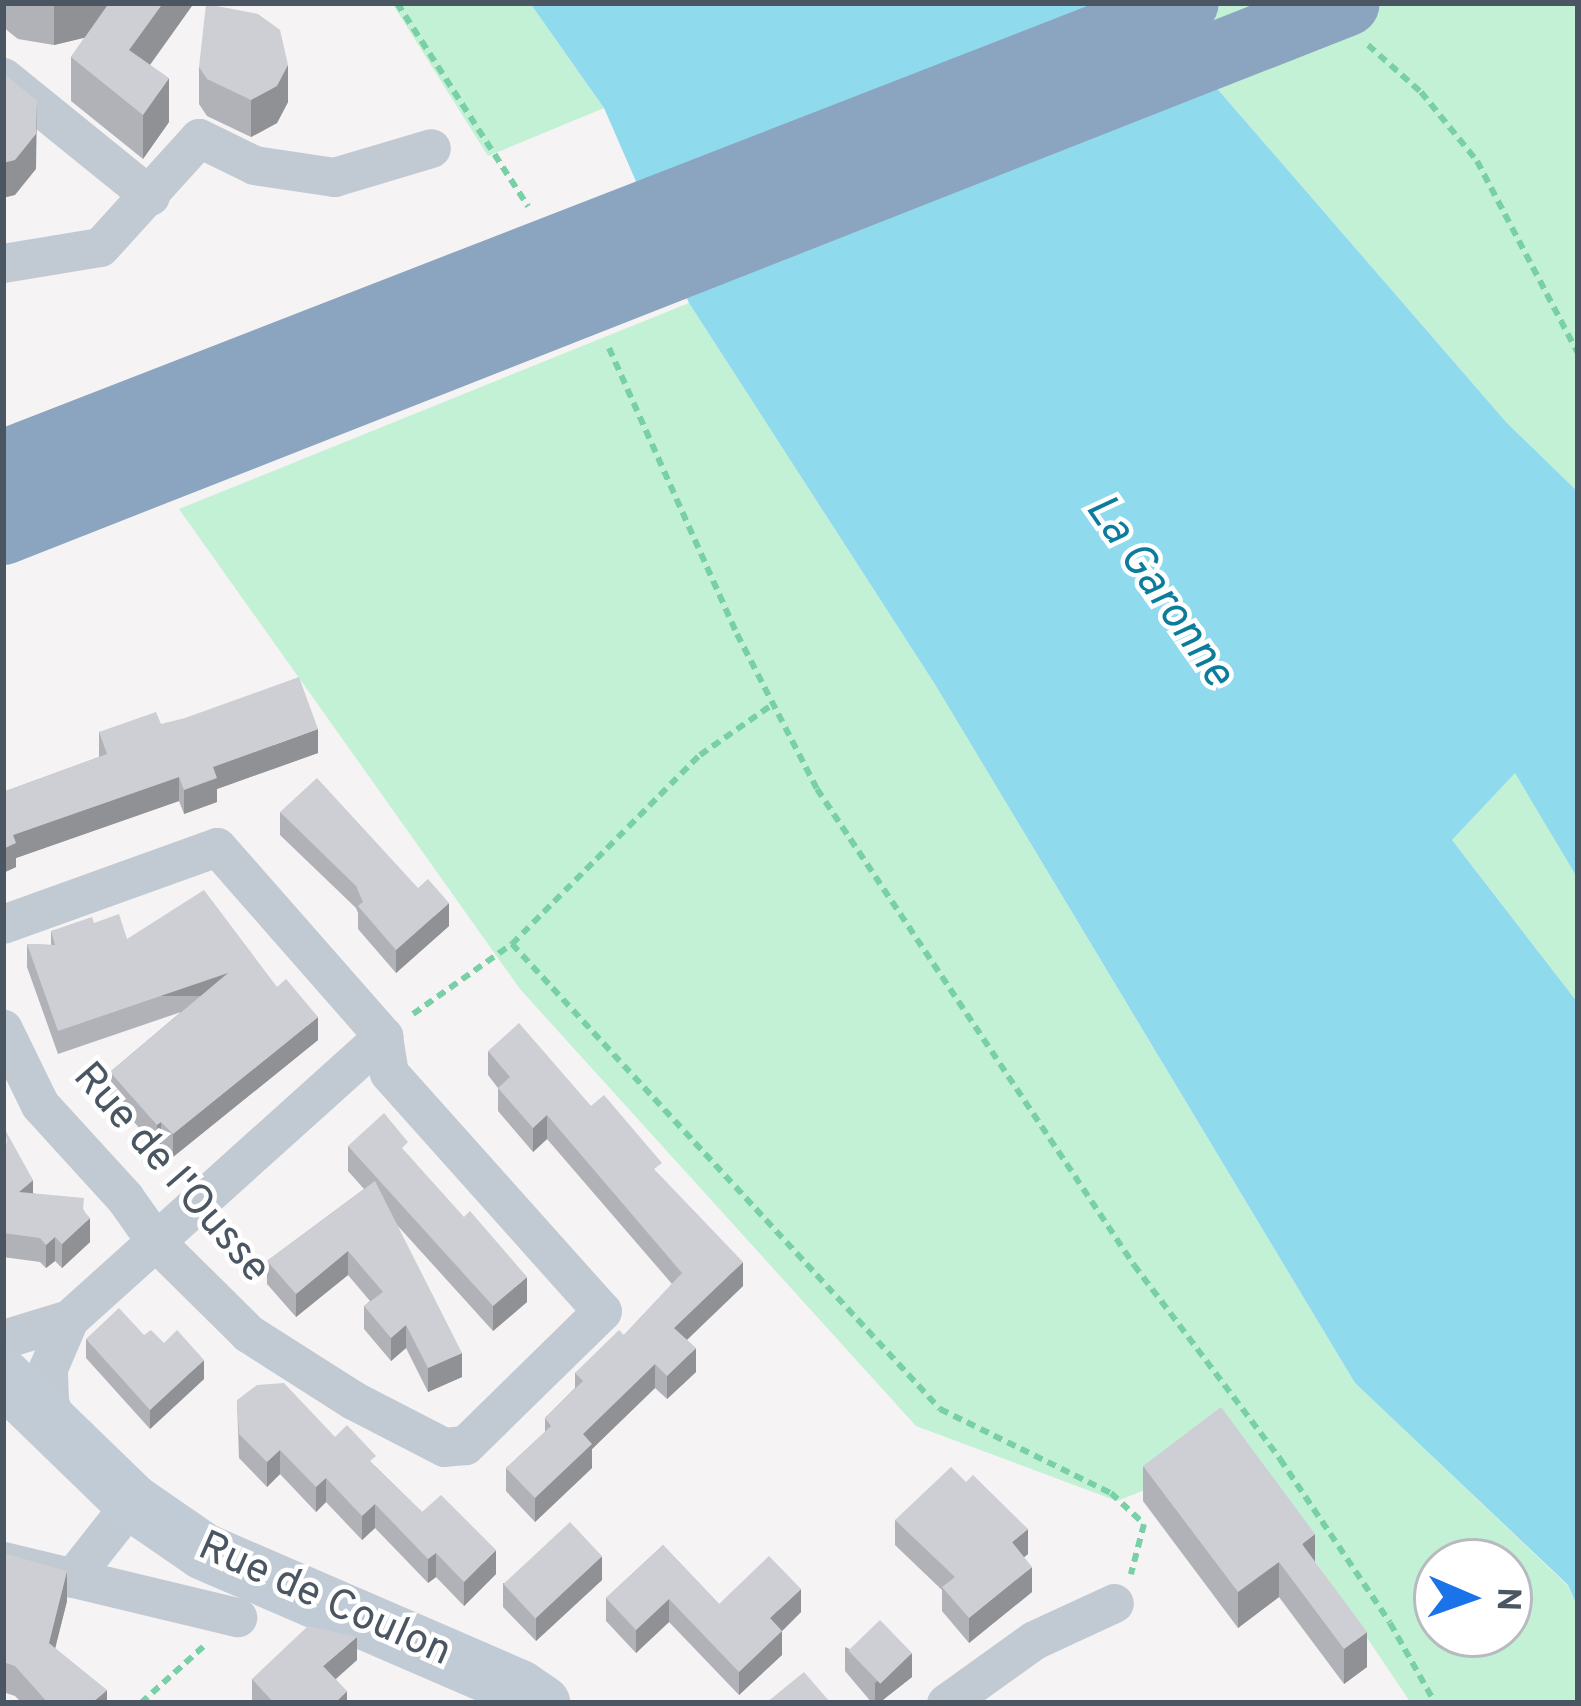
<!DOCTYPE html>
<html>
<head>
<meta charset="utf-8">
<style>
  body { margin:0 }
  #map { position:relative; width:1581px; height:1706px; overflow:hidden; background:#f5f3f3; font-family:Overpass,sans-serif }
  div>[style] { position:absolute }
  .green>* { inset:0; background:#c3f1d5 }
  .water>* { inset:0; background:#90daee }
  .path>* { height:6px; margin-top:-3px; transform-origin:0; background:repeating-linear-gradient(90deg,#7ad0a6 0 9px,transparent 0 15px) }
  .street>* { height:39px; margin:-19.5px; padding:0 19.5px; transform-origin:19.5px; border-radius:19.5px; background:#c1cad2 }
  .secondary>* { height:57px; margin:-28.5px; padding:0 28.5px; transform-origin:28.5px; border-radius:28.5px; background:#c1cbd6 }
  .highway>* { height:66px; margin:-33px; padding:0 33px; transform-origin:33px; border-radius:33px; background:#8ba5c1 }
  .wall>* { inset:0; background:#b0b2b7 }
  .shaded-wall>* { inset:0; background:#909195; transform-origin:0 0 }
  .building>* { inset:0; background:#cdcfd5; transform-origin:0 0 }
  span { translate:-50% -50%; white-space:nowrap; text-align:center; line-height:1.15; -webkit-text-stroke:9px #fff; paint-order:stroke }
  .street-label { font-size:42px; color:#4a5661 }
  .water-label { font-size:45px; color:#0c7c9b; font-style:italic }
  .frame { position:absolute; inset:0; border:6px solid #4a5661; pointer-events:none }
  .north { position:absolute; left:1413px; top:1538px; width:120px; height:120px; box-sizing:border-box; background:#fff; border:3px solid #b7bbc0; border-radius:50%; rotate:92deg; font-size:33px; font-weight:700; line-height:48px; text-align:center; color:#4a5661 }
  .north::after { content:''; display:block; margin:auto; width:42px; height:54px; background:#1a73e8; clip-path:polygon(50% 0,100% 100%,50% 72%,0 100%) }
</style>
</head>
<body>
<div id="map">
  <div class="green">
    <div style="clip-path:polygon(392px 3px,530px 3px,604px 108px,488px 156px)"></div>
    <div style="clip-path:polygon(1143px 3px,1578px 3px,1578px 492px,1506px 422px)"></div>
    <div style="clip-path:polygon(evenodd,689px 303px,936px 686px,1355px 1383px,1568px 1586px,1578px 1608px,1578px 1703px,1411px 1703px,1274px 1500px,1216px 1462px,1117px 1501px,916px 1426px,520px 989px,179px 509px,689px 303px,1437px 1562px,1509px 1562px,1509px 1634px,1437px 1634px,1437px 1562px)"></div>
    <div style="clip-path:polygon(1515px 772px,1578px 879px,1578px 1003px,1452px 840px)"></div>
  </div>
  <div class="water">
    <div style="clip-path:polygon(530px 3px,1143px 3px,1506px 422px,1578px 492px,1578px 879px,1515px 773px,1452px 840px,1578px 1003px,1578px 1608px,1568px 1585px,1355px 1383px,936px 686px,689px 303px,604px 108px)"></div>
  </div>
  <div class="path">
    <div style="left:397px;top:3px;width:242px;rotate:57.2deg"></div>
    <div style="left:1368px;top:45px;width:71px;rotate:41.6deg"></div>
    <div style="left:1421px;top:92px;width:89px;rotate:50.9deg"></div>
    <div style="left:1477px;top:161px;width:217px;rotate:62.3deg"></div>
    <div style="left:609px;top:348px;width:313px;rotate:65.9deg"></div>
    <div style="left:737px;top:634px;width:174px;rotate:62.7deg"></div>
    <div style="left:817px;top:789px;width:572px;rotate:56.34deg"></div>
    <div style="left:1134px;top:1265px;width:243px;rotate:53deg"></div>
    <div style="left:1280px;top:1459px;width:197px;rotate:56.1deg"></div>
    <div style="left:1390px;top:1623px;width:92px;rotate:60.6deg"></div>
    <div style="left:512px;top:944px;width:632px;rotate:47.37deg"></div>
    <div style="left:940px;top:1409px;width:191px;rotate:26.2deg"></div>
    <div style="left:1111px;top:1493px;width:45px;rotate:43.2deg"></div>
    <div style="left:1144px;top:1524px;width:52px;rotate:104.6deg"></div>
    <div style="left:413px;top:1014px;width:121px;rotate:-35.3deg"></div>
    <div style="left:512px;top:944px;width:267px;rotate:-45.2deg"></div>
    <div style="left:700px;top:755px;width:89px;rotate:-34.9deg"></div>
    <div style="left:141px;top:1703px;width:86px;rotate:-42.2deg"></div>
  </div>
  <div class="street">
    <div style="left:3px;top:77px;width:189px;rotate:39deg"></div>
    <div style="left:3px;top:263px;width:98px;rotate:-9.4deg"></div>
    <div style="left:100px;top:247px;width:147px;rotate:-47.8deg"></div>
    <div style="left:199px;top:138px;width:61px;rotate:26.1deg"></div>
    <div style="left:254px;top:165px;width:81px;rotate:8.5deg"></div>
    <div style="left:334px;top:177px;width:101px;rotate:-16.6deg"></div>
    <div style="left:3px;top:924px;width:227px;rotate:-19.8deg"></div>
    <div style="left:217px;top:847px;width:252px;rotate:48.7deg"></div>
    <div style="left:383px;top:1036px;width:37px;rotate:81deg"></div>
    <div style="left:389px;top:1073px;width:319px;rotate:48.2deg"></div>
    <div style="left:602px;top:1311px;width:192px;rotate:135.6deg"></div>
    <div style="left:465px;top:1445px;width:21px;rotate:175deg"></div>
    <div style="left:444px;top:1447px;width:102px;rotate:-152.7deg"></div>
    <div style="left:353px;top:1400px;width:125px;rotate:-147.5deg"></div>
    <div style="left:248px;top:1333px;width:129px;rotate:-135.3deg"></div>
    <div style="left:156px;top:1242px;width:54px;rotate:-125.2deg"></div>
    <div style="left:125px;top:1198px;width:126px;rotate:-132.4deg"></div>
    <div style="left:40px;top:1105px;width:85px;rotate:-116deg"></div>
    <div style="left:3px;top:1339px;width:69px;rotate:-16.9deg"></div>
    <div style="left:69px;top:1319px;width:423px;rotate:-42deg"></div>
    <div style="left:59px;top:1432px;width:32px;rotate:-108deg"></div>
    <div style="left:49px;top:1402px;width:34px;rotate:-92deg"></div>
    <div style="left:48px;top:1368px;width:53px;rotate:-66.8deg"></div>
    <div style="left:3px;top:1561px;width:241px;rotate:13.5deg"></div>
    <div style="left:72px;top:1578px;width:97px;rotate:-51.7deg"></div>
    <div style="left:946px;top:1703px;width:108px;rotate:-35.6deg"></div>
    <div style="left:1034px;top:1640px;width:88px;rotate:-24.8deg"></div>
  </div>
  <div class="secondary">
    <div style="left:3px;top:1377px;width:180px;rotate:44.1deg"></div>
    <div style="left:132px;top:1502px;width:86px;rotate:34.6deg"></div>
    <div style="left:203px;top:1551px;width:344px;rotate:23.4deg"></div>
    <div style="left:519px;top:1688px;width:27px;rotate:34deg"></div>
  </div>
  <div class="highway">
    <div style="left:3px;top:463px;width:1269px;rotate:-21.25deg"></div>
    <div style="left:3px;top:532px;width:1444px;rotate:-21.48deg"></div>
  </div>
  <div class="wall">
    <div style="clip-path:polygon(3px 3px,194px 3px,150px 65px,169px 122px,143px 159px,71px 101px,71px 57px,85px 37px,54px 45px,18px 39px,3px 27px)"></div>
    <div style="clip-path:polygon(199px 67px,288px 102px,277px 123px,251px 137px,207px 116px,199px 104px)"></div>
    <div style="clip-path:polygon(161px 724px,318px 753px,217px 789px,217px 802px,184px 814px,179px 801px,16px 858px,16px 867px,3px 873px,3px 792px,99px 757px,99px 732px)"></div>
    <div style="clip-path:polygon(280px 812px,449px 926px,396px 973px,358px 929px,358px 913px,356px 908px,280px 835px)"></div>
    <div style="clip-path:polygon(94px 923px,127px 939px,277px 987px,318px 1040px,173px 1157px,161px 1145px,157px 1148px,110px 1095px,110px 1072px,181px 1012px,58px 1054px,27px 967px,27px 944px,51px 945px,51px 931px)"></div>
    <div style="clip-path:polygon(488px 1051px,591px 1106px,662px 1178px,743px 1286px,687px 1340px,696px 1372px,667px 1399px,655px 1388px,592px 1449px,592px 1468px,535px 1522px,506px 1491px,506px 1468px,545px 1432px,545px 1418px,575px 1388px,575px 1373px,624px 1335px,672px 1284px,547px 1139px,533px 1152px,498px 1111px,498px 1088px,488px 1075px)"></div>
    <div style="clip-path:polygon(348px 1146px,408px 1155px,527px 1302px,493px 1331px,397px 1225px,462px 1377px,428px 1392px,406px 1348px,391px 1361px,364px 1329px,364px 1306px,370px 1301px,348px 1275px,296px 1317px,267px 1284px,267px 1261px,364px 1189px,348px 1171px)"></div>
    <div style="clip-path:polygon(3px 1172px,33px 1193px,84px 1210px,90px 1242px,62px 1268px,55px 1261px,46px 1268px,40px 1262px,3px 1257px)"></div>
    <div style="clip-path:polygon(144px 1335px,204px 1379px,150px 1429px,86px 1358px,86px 1339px)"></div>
    <div style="clip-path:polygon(237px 1400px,335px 1437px,376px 1467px,422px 1512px,496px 1574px,464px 1606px,436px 1577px,428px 1583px,375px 1528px,362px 1540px,326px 1502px,316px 1512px,280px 1474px,267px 1487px,239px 1458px)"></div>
    <div style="clip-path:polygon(1143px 1466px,1315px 1562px,1367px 1667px,1344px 1684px,1279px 1597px,1238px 1628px,1143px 1501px)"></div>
    <div style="clip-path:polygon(895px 1520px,1028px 1554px,1024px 1557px,1032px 1592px,969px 1643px,942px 1611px,942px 1590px,895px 1545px)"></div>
    <div style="clip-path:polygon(663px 1545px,719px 1604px,801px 1612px,782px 1631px,782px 1655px,739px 1695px,669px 1622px,636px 1653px,606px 1621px,606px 1598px)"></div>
    <div style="clip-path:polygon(3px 1553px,67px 1601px,55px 1648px,107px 1703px,22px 1703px,15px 1696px,3px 1692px)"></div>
    <div style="clip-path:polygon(602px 1580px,536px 1641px,503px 1607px,503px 1583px)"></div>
    <div style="clip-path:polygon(845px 1647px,912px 1677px,879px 1703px,872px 1703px,845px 1671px)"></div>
    <div style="clip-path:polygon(357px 1660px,336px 1679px,347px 1703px,252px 1703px,252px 1679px)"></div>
  </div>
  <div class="shaded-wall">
    <div style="clip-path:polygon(54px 3px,122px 3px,122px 29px,54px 45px)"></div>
    <div style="clip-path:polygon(163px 3px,194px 3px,129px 94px,129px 50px)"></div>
    <div style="clip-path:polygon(288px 65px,288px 102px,277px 123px,251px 137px,251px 100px)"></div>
    <div style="clip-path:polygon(169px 78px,169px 122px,143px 159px,143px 115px)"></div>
    <div style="clip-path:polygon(37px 101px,36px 169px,15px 195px,3px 198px,3px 163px)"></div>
    <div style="clip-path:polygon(318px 729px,318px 753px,217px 789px,217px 802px,184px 814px,184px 790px,213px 767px)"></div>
    <div style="clip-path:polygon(179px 777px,179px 801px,16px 858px,16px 867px,3px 873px,3px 849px,13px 835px)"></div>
    <div style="clip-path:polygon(449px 903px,449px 926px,396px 973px,396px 950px)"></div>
    <div style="left:228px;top:973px;width:23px;height:180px;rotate:90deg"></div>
    <div style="clip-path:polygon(318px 1017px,318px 1040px,173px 1157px,173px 1134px)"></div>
    <div style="clip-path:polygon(547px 1115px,547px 1139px,533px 1152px,533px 1128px)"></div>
    <div style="clip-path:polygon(161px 1122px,161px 1145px,157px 1148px,157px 1125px)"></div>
    <div style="clip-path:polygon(33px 1180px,33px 1204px,19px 1192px)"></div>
    <div style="clip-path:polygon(90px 1218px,90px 1242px,62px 1268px,62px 1244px)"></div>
    <div style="clip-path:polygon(55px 1237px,55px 1261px,46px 1268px,46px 1245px)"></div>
    <div style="clip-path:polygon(348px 1251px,348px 1275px,296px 1317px,296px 1294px)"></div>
    <div style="clip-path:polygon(743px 1262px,743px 1286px,674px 1352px,674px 1328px)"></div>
    <div style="clip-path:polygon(527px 1277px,527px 1302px,493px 1331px,493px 1306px)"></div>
    <div style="clip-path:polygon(406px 1325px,406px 1348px,391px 1361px,391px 1338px)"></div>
    <div style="clip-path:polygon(696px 1348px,696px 1372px,667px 1399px,667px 1376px)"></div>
    <div style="clip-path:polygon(462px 1353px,462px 1377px,428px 1392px,428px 1368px)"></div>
    <div style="clip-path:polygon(204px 1360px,204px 1379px,150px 1429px,150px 1410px)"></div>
    <div style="clip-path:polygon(655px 1364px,655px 1388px,592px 1449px,592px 1468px,535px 1522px,535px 1498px,583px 1434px)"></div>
    <div style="clip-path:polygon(280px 1450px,280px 1474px,267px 1487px,267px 1462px)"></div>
    <div style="clip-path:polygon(326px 1478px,326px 1502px,316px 1512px,316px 1487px)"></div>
    <div style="clip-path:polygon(375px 1504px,375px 1528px,362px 1540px,362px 1516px)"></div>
    <div style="clip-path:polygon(1028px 1529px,1028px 1554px,1012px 1567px,1012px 1542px)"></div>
    <div style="clip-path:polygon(1315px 1534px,1315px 1569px,1302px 1544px)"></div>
    <div style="clip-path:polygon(496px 1550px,496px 1574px,464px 1606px,464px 1582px)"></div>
    <div style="clip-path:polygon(436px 1553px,436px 1577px,428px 1583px,428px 1559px)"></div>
    <div style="clip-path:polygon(602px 1556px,602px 1580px,536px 1641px,536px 1617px)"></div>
    <div style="clip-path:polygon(1279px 1562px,1279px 1597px,1238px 1628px,1238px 1592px)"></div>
    <div style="clip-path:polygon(1032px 1567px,1032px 1592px,969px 1643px,969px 1618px)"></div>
    <div style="clip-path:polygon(67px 1571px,67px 1601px,49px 1673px,49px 1643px)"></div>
    <div style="clip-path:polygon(801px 1589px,801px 1612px,782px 1631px,782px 1655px,739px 1695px,739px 1672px,770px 1618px)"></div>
    <div style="clip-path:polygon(669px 1599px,669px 1622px,636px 1653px,636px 1630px)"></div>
    <div style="clip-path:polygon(1367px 1632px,1367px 1667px,1344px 1684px,1344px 1649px)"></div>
    <div style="clip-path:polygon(357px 1637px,357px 1660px,323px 1690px,323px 1666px)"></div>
    <div style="clip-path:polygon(912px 1653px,912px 1677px,879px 1703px,875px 1703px,875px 1683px)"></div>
    <div style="clip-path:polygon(107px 1690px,107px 1703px,92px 1703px)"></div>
    <div style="clip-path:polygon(347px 1691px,347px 1703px,335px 1703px)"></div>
  </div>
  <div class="building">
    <div style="clip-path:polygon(109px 3px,163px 3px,129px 50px,169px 78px,143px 115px,71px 57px)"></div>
    <div style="clip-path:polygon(206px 4px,258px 14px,280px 30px,288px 65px,277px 86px,251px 100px,207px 79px,199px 67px)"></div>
    <div style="clip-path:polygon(3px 73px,37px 101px,36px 134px,15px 160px,3px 163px)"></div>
    <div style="clip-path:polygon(299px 677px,318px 729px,213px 767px,217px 778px,184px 790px,179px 777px,13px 835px,16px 843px,3px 849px,3px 792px,107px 754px,99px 732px,156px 712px,161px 724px,185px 718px)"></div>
    <div style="clip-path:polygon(317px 778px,418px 888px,428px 879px,449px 903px,396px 950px,358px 906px,363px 902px,356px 886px,280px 812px)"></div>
    <div style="clip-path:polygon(204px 890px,277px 987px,286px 979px,318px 1017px,173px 1134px,161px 1122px,157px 1125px,110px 1072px,228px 973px,58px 1031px,27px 944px,55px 945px,51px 931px,92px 917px,94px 923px,119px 914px,127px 939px)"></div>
    <div style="clip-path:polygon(519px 1023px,591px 1106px,604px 1095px,662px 1163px,654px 1169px,743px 1262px,674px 1328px,696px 1348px,667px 1376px,655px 1364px,583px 1434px,592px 1444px,535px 1498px,506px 1468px,551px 1426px,545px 1418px,583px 1381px,575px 1373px,619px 1330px,624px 1335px,682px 1273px,547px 1115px,533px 1128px,498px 1088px,510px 1077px,488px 1051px)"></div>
    <div style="clip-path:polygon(384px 1113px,408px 1142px,402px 1148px,464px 1217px,470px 1211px,527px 1277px,493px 1306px,348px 1146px)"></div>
    <div style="clip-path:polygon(3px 1126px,33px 1180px,19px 1192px,84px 1198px,83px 1210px,90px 1218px,62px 1244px,55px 1237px,46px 1245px,40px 1238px,3px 1233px,3px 1172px,7px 1138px,3px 1142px)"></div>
    <div style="clip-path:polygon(375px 1181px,462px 1353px,428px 1368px,406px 1325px,391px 1338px,364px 1306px,383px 1292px,348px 1251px,296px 1294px,267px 1261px)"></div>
    <div style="clip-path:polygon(119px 1308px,144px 1335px,151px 1330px,164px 1343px,177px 1330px,204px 1360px,150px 1410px,86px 1339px)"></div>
    <div style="clip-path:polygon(284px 1383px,335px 1437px,347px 1425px,376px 1456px,370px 1461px,422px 1512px,441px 1495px,496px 1550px,464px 1582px,436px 1553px,428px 1559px,375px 1504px,362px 1516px,326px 1478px,316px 1487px,280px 1450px,267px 1462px,239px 1434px,237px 1400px,257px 1385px)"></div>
    <div style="clip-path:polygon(1221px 1407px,1315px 1534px,1302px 1544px,1367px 1632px,1344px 1649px,1279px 1562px,1238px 1592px,1143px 1466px)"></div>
    <div style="clip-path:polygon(951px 1467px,966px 1482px,973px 1475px,1028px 1529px,1012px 1542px,1032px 1567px,969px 1618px,942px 1587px,955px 1577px,895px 1520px)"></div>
    <div style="left:570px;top:1522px;width:47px;height:91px;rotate:47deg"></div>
    <div style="clip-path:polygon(663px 1545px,719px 1604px,769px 1556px,801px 1589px,770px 1618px,782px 1631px,739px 1672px,669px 1599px,636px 1630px,606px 1598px)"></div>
    <div style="clip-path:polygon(3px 1553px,67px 1571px,49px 1643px,107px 1690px,92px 1703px,48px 1703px,15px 1666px,3px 1662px)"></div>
    <div style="left:880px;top:1620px;width:46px;height:44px;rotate:46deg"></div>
    <div style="clip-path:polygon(308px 1626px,357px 1637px,323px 1666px,347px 1691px,335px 1703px,274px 1703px,252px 1679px)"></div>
    <div style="clip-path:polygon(804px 1672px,830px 1702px,766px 1703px)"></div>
  </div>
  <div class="street-label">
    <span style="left:170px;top:1174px;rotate:49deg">Rue de l'Ousse</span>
    <span style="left:324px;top:1601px;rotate:24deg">Rue de Coulon</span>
  </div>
  <div class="water-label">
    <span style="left:1158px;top:592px;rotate:55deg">La Garonne</span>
  </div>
  <div class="frame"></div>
  <div class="north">N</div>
</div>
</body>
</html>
